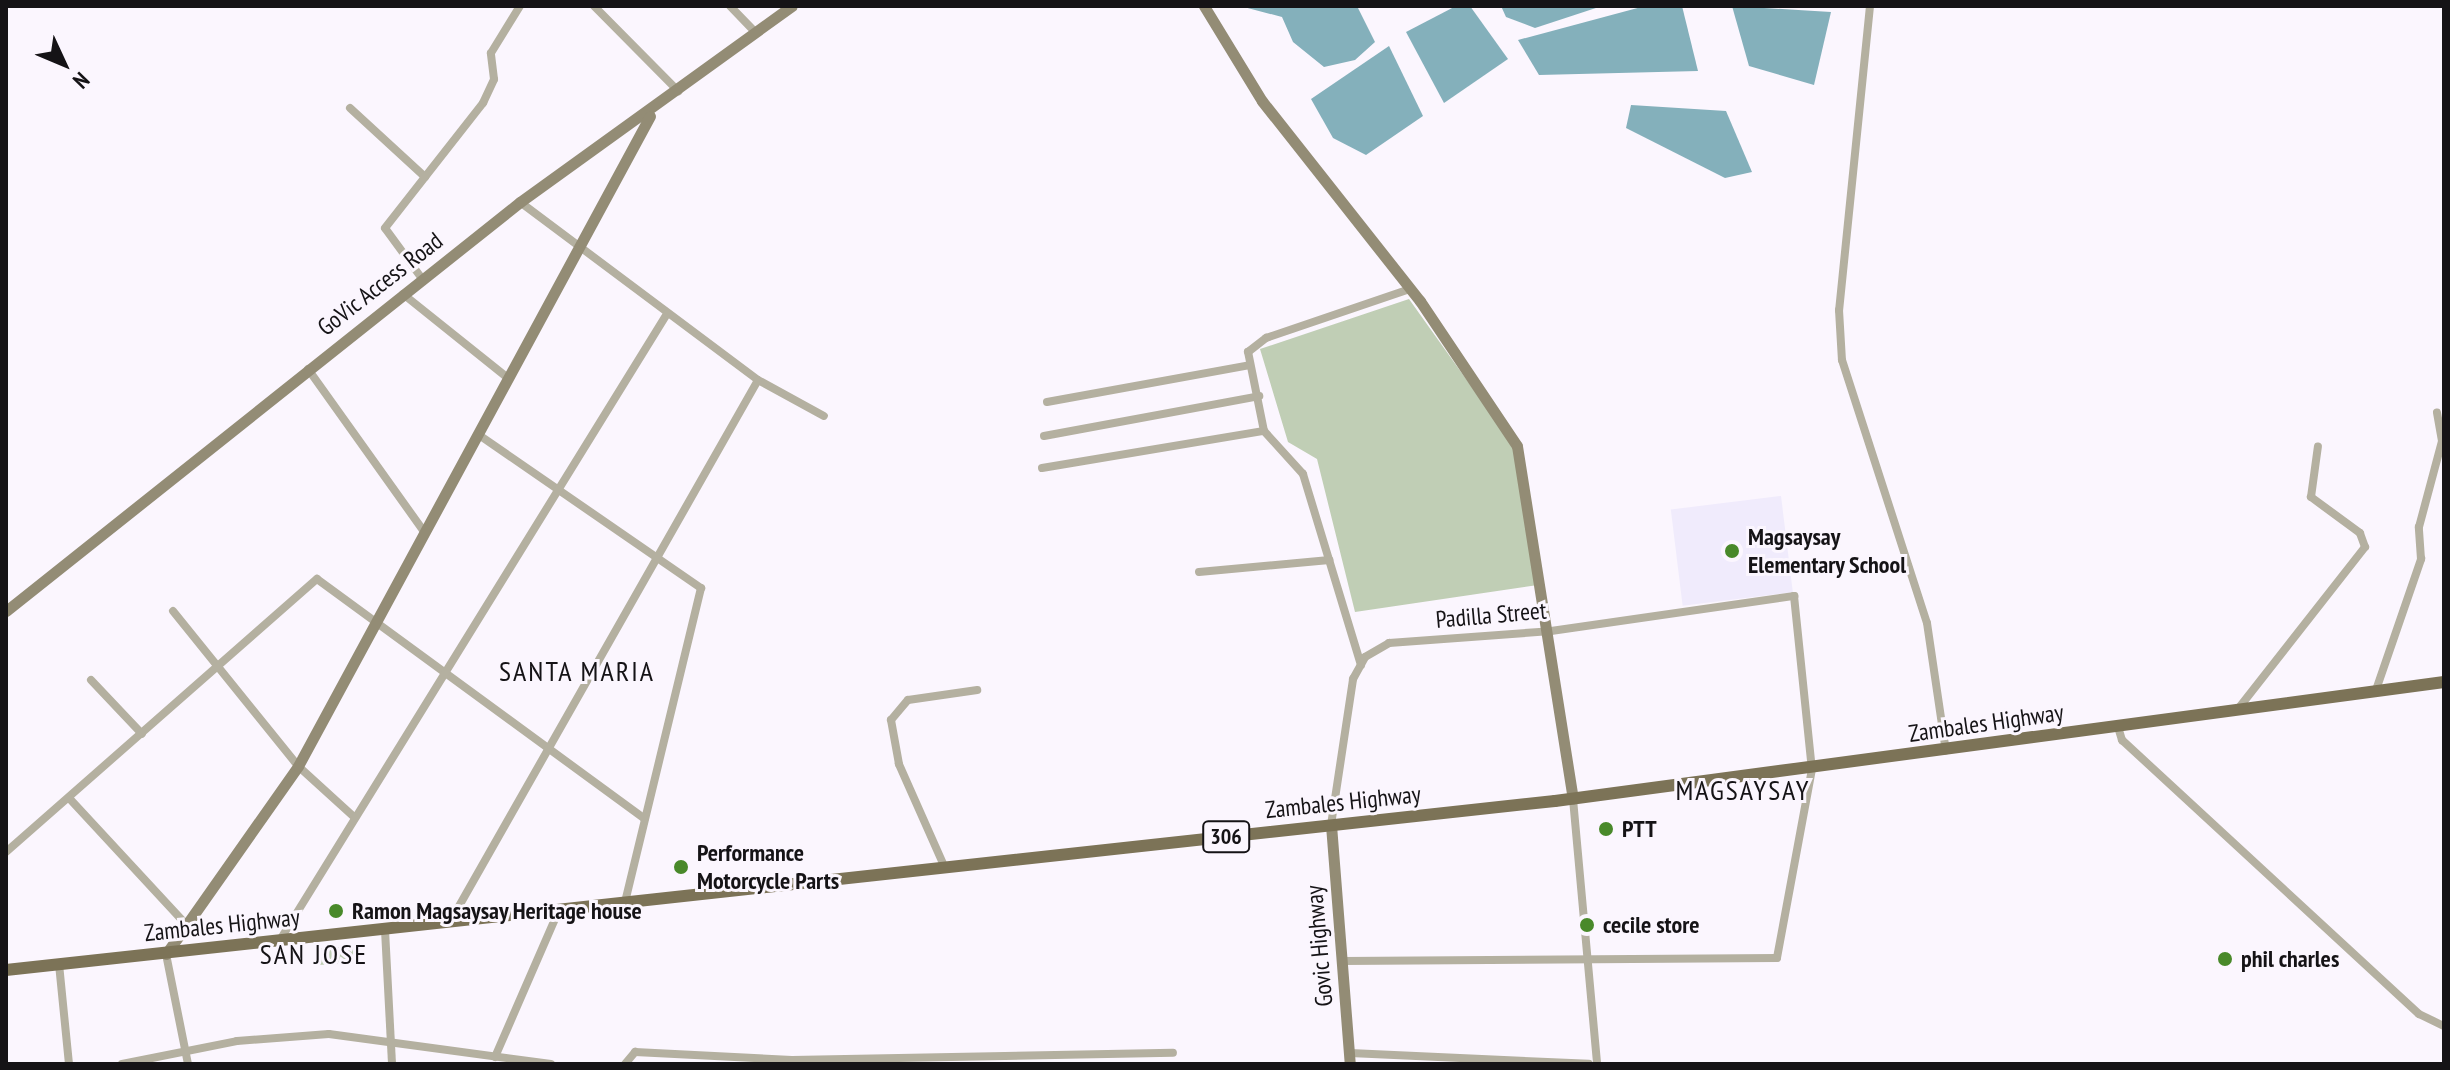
<!DOCTYPE html>
<html>
<head>
<meta charset="utf-8">
<style>
  body { margin:0 }
  #map { position:relative; width:2450px; height:1070px; overflow:hidden; background:#fbf6fe; font-family:"PT Sans Narrow",sans-serif }
  div>[style] { position:absolute }
  .education>* { inset:0; background:#f0ebfc; transform-origin:0 0 }
  .green>* { inset:0; background:#c0ceb5; transform-origin:0 0 }
  .water>* { inset:0; background:#84b0bb }
  .street>* { height:8px; margin:-4px; padding:0 4px; transform-origin:4px; border-radius:4px; background:#b4b0a0 }
  .secondary>* { height:11px; margin:-5.5px; padding:0 5.5px; transform-origin:5.5px; border-radius:5.5px; background:#938c75 }
  .primary>* { height:12px; margin:-6px; padding:0 6px; transform-origin:6px; border-radius:6px; background:#7c7357 }
  .dots>* { width:22px; height:22px; translate:-50% -50%; box-sizing:border-box; border:4px solid #fbf6fe; border-radius:50% }
  span { translate:-50% -50%; white-space:nowrap; text-align:center; line-height:1.15; -webkit-text-stroke:6px #fbf6fe; paint-order:stroke }
  .shield-label span { padding:2px 6px; background:#fbf6fe; border:2px solid; border-radius:6px; -webkit-text-stroke-width:0 }
  .shield-label { font-size:22px; color:#151316; font-weight:700 }
  .street-label { font-size:24px; color:#151316 }
  .poi-label { font-size:24px; color:#151316; font-weight:700 }
  .left { translate:0 -50%; text-align:left }
  .quarter-label { font-size:28px; color:#151316; letter-spacing:2px }
  .frame { position:absolute; inset:0; border:8px solid #151316; pointer-events:none }
  .north { position:absolute; left:24px; top:24px; width:80px; height:80px; -webkit-text-stroke:6px #fbf6fe; paint-order:stroke; rotate:134deg; font-size:22px; font-weight:700; line-height:32px; text-align:center; color:#151316 }
  .north::after { content:''; display:block; margin:auto; width:28px; height:36px; background:#151316; clip-path:polygon(50% 0,100% 100%,50% 72%,0 100%) }
</style>
</head>
<body>
<div id="map">
  <div class="education">
    <div style="left:1781px;top:496px;width:97px;height:111px;rotate:83deg"></div>
  </div>
  <div class="green">
    <div style="clip-path:polygon(1409px 299px,1518px 452px,1538px 585px,1355px 612px,1317px 459px,1288px 442px,1260px 349px)"></div>
    <div style="left:358px;top:946px;width:17px;height:41px;rotate:87deg"></div>
  </div>
  <div class="water">
    <div style="clip-path:polygon(1240px 6px,1357px 6px,1375px 42px,1355px 60px,1324px 67px,1293px 42px,1282px 17px)"></div>
    <div style="clip-path:polygon(1456px 6px,1470px 6px,1508px 59px,1444px 103px,1406px 32px)"></div>
    <div style="clip-path:polygon(1501px 6px,1602px 6px,1535px 28px,1506px 17px)"></div>
    <div style="clip-path:polygon(1645px 6px,1682px 6px,1698px 71px,1539px 75px,1518px 40px)"></div>
    <div style="clip-path:polygon(1732px 6px,1831px 12px,1814px 85px,1749px 66px)"></div>
    <div style="clip-path:polygon(1389px 46px,1423px 116px,1366px 155px,1333px 138px,1311px 99px)"></div>
    <div style="clip-path:polygon(1631px 105px,1726px 111px,1752px 172px,1725px 178px,1626px 128px)"></div>
  </div>
  <div class="street">
    <div style="left:594px;top:6px;width:120px;rotate:45.3deg"></div>
    <div style="left:730px;top:6px;width:37px;rotate:46deg"></div>
    <div style="left:1870px;top:6px;width:306px;rotate:95.8deg"></div>
    <div style="left:1839px;top:310px;width:50px;rotate:86.6deg"></div>
    <div style="left:1842px;top:360px;width:276px;rotate:72.1deg"></div>
    <div style="left:1927px;top:623px;width:129px;rotate:81.6deg"></div>
    <div style="left:350px;top:108px;width:102px;rotate:42.6deg"></div>
    <div style="left:520px;top:202px;width:297px;rotate:36.8deg"></div>
    <div style="left:758px;top:380px;width:75px;rotate:28.6deg"></div>
    <div style="left:423px;top:280px;width:64px;rotate:-126.2deg"></div>
    <div style="left:385px;top:228px;width:159px;rotate:-51.9deg"></div>
    <div style="left:483px;top:103px;width:26px;rotate:-65deg"></div>
    <div style="left:494px;top:79px;width:26px;rotate:-97deg"></div>
    <div style="left:491px;top:53px;width:55px;rotate:-58.3deg"></div>
    <div style="left:403px;top:294px;width:136px;rotate:38.7deg"></div>
    <div style="left:308px;top:369px;width:201px;rotate:54.5deg"></div>
    <div style="left:1047px;top:402px;width:206px;rotate:-10.3deg"></div>
    <div style="left:479px;top:435px;width:270px;rotate:34.6deg"></div>
    <div style="left:701px;top:588px;width:324px;rotate:103.6deg"></div>
    <div style="left:1044px;top:436px;width:219px;rotate:-10.5deg"></div>
    <div style="left:1042px;top:468px;width:225px;rotate:-9.5deg"></div>
    <div style="left:1199px;top:572px;width:131px;rotate:-5.3deg"></div>
    <div style="left:173px;top:611px;width:199px;rotate:51.1deg"></div>
    <div style="left:298px;top:766px;width:76px;rotate:42.3deg"></div>
    <div style="left:1361px;top:665px;width:200px;rotate:-106.9deg"></div>
    <div style="left:1303px;top:474px;width:58px;rotate:-132.2deg"></div>
    <div style="left:1264px;top:431px;width:81px;rotate:-101.4deg"></div>
    <div style="left:1248px;top:352px;width:23px;rotate:-38deg"></div>
    <div style="left:1266px;top:338px;width:152px;rotate:-18.8deg"></div>
    <div style="left:91px;top:680px;width:74px;rotate:46.6deg"></div>
    <div style="left:2376px;top:690px;width:139px;rotate:-71deg"></div>
    <div style="left:2421px;top:559px;width:32px;rotate:-94deg"></div>
    <div style="left:2419px;top:527px;width:89px;rotate:-75deg"></div>
    <div style="left:2442px;top:441px;width:29px;rotate:-100deg"></div>
    <div style="left:2238px;top:709px;width:206px;rotate:-51.9deg"></div>
    <div style="left:2365px;top:547px;width:15px;rotate:-110deg"></div>
    <div style="left:2360px;top:533px;width:61px;rotate:-143.7deg"></div>
    <div style="left:2311px;top:497px;width:51px;rotate:-82.2deg"></div>
    <div style="left:2118px;top:727px;width:14px;rotate:73deg"></div>
    <div style="left:2122px;top:740px;width:404px;rotate:42.7deg"></div>
    <div style="left:2419px;top:1014px;width:28px;rotate:26deg"></div>
    <div style="left:69px;top:798px;width:169px;rotate:47.2deg"></div>
    <div style="left:1573px;top:799px;width:266px;rotate:84.8deg"></div>
    <div style="left:1331px;top:825px;width:148px;rotate:-81.4deg"></div>
    <div style="left:1353px;top:679px;width:25px;rotate:-61deg"></div>
    <div style="left:1365px;top:657px;width:28px;rotate:-30deg"></div>
    <div style="left:1389px;top:643px;width:162px;rotate:-4.2deg"></div>
    <div style="left:1551px;top:631px;width:246px;rotate:-8.2deg"></div>
    <div style="left:1794px;top:596px;width:174px;rotate:84.1deg"></div>
    <div style="left:1812px;top:769px;width:192px;rotate:100.5deg"></div>
    <div style="left:1777px;top:958px;width:434px;rotate:179.6deg"></div>
    <div style="left:6px;top:852px;width:414px;rotate:-41.3deg"></div>
    <div style="left:317px;top:579px;width:406px;rotate:36.2deg"></div>
    <div style="left:945px;top:868px;width:114px;rotate:-113.9deg"></div>
    <div style="left:899px;top:764px;width:45px;rotate:-100.3deg"></div>
    <div style="left:891px;top:720px;width:26px;rotate:-50deg"></div>
    <div style="left:908px;top:700px;width:70px;rotate:-8.2deg"></div>
    <div style="left:450px;top:922px;width:623px;rotate:-60.39deg"></div>
    <div style="left:385px;top:930px;width:134px;rotate:87deg"></div>
    <div style="left:280px;top:940px;width:736px;rotate:-58.28deg"></div>
    <div style="left:166px;top:954px;width:112px;rotate:78.7deg"></div>
    <div style="left:59px;top:964px;width:100px;rotate:84.3deg"></div>
    <div style="left:1350px;top:1053px;width:239px;rotate:2.6deg"></div>
    <div style="left:495px;top:1057px;width:160px;rotate:-66.5deg"></div>
    <div style="left:122px;top:1064px;width:117px;rotate:-11.3deg"></div>
    <div style="left:237px;top:1041px;width:92px;rotate:-4.4deg"></div>
    <div style="left:329px;top:1034px;width:224px;rotate:7.7deg"></div>
    <div style="left:625px;top:1064px;width:16px;rotate:-50deg"></div>
    <div style="left:635px;top:1052px;width:157px;rotate:2.9deg"></div>
    <div style="left:792px;top:1060px;width:381px;rotate:-1.1deg"></div>
  </div>
  <div class="secondary">
    <div style="left:1204px;top:6px;width:111px;rotate:58.6deg"></div>
    <div style="left:1262px;top:101px;width:255px;rotate:51.7deg"></div>
    <div style="left:1420px;top:301px;width:174px;rotate:56.2deg"></div>
    <div style="left:1517px;top:446px;width:357px;rotate:81deg"></div>
    <div style="left:6px;top:611px;width:657px;rotate:-38.51deg"></div>
    <div style="left:520px;top:202px;width:335px;rotate:-35.8deg"></div>
    <div style="left:1331px;top:825px;width:240px;rotate:85.5deg"></div>
    <div style="left:166px;top:954px;width:230px;rotate:-54.9deg"></div>
    <div style="left:298px;top:766px;width:739px;rotate:-61.56deg"></div>
  </div>
  <div class="primary">
    <div style="left:6px;top:970px;width:1558px;rotate:-6.23deg"></div>
    <div style="left:1555px;top:801px;width:897px;rotate:-7.62deg"></div>
  </div>
  <div class="dots">
    <div style="left:1732px;top:551px;background:#49892a"></div>
    <div style="left:1606px;top:829px;background:#49892a"></div>
    <div style="left:681px;top:867px;background:#49892a"></div>
    <div style="left:336px;top:911px;background:#49892a"></div>
    <div style="left:1587px;top:925px;background:#49892a"></div>
    <div style="left:2225px;top:959px;background:#49892a"></div>
  </div>
  <div class="shield-label">
    <span style="left:1226px;top:837px">306</span>
  </div>
  <div class="street-label">
    <span style="left:380px;top:284px;rotate:-38deg">GoVic Access Road</span>
    <span style="left:1491px;top:615px;rotate:-5deg">Padilla Street</span>
    <span style="left:1986px;top:723px;rotate:-8deg">Zambales Highway</span>
    <span style="left:1343px;top:802px;rotate:-6deg">Zambales Highway</span>
    <span style="left:222px;top:925px;rotate:-6deg">Zambales Highway</span>
    <span style="left:1319px;top:946px;rotate:-95deg">Govic Highway</span>
  </div>
  <div class="poi-label">
    <span class="left" style="left:1748px;top:551px">Magsaysay<br>Elementary School</span>
    <span class="left" style="left:1622px;top:829px">PTT</span>
    <span class="left" style="left:697px;top:867px">Performance<br>Motorcycle Parts</span>
    <span class="left" style="left:352px;top:911px">Ramon Magsaysay Heritage house</span>
    <span class="left" style="left:1603px;top:925px">cecile store</span>
    <span class="left" style="left:2241px;top:959px">phil charles</span>
  </div>
  <div class="quarter-label">
    <span style="left:577px;top:671px">SANTA MARIA</span>
    <span style="left:1743px;top:790px">MAGSAYSAY</span>
    <span style="left:314px;top:954px">SAN JOSE</span>
  </div>
  <div class="frame"></div>
  <div class="north">N</div>
</div>
</body>
</html>
